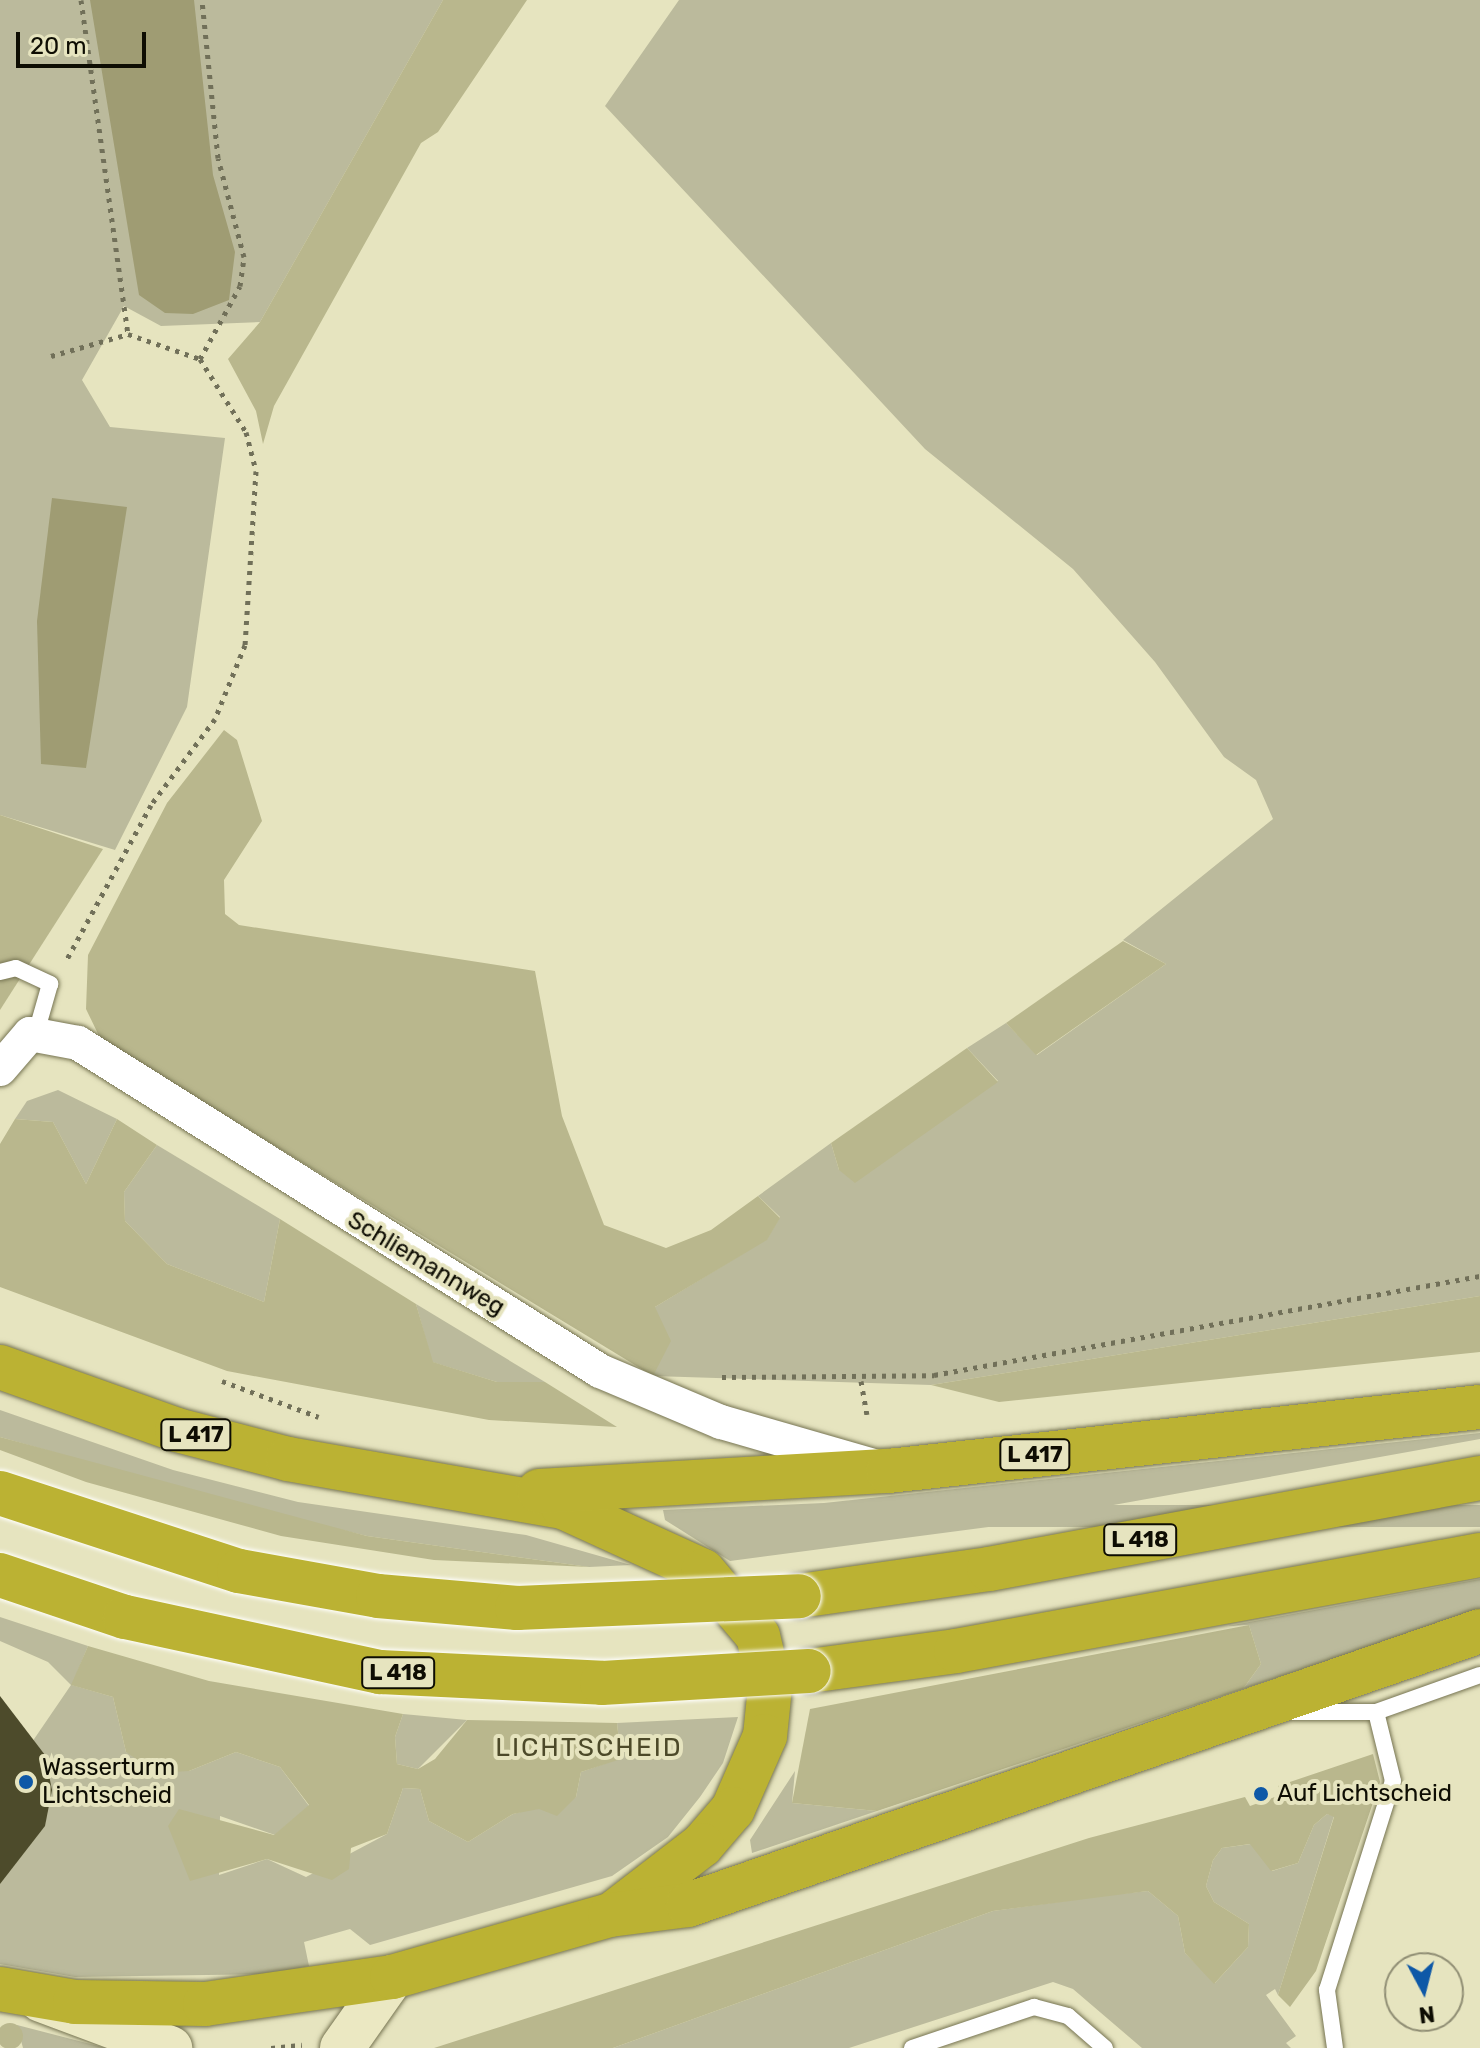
<!DOCTYPE html>
<html>
<head>
<meta charset="utf-8">
<style>
  body { margin:0 }
  #map { position:relative; width:1480px; height:2048px; overflow:hidden; background:#e6e4bf; font-family:Rubik,sans-serif }
  div>[style] { position:absolute }
  .green>* { inset:0; background:#bbba9c; transform-origin:0 0 }
  .forest>* { inset:0; background:#b9b78d }
  .round { border-radius:50% }
  .water>* { inset:0; background:#9f9c73 }
  .building>* { inset:0; background:#4d4b2b }
  .path>* { height:5px; margin-top:-2.5px; transform-origin:0; background:repeating-linear-gradient(90deg,#717059 0 4px,transparent 0 10px) }
  .roads { filter:drop-shadow(0 0 2px #767452) drop-shadow(0 0 2px #767452) }
  .lane>* { height:16px; margin:-8px; padding:0 8px; transform-origin:8px; border-radius:8px; background:#fff }
  .street>* { height:34px; margin:-17px; padding:0 17px; transform-origin:17px; border-radius:17px; background:#fff }
  .secondary>* { height:44px; margin:-22px; padding:0 22px; transform-origin:22px; border-radius:22px; background:#ebe8c2 }
  .highway>* { height:44px; margin:-22px; padding:0 22px; transform-origin:22px; border-radius:22px; background:#bbb233 }
  .bridges { filter:drop-shadow(0 0 2px #fff) drop-shadow(0 0 2px #fff) }
  .highway-bridge>* { height:44px; margin:-22px; padding:0 22px; transform-origin:22px; border-radius:22px; background:#bbb233 }
  .dots>* { width:22px; height:22px; translate:-50% -50%; box-sizing:border-box; border:4px solid #e6e4bf; border-radius:50% }
  span { translate:-50% -50%; white-space:nowrap; text-align:center; line-height:1.15; -webkit-text-stroke:8px #e6e4bf; paint-order:stroke }
  .shield-label span { padding:2px 6px; background:#e6e4bf; border:2px solid; border-radius:6px; -webkit-text-stroke-width:0 }
  .shield-label { font-size:22px; color:#0e0d03; font-weight:700 }
  .street-label { font-size:24px; color:#0e0d03 }
  .poi-label { font-size:24px; color:#0e0d03 }
  .left { translate:0 -50%; text-align:left }
  .neighbourhood-label { font-size:26px; color:#4c4929; letter-spacing:2px }
  .north { position:absolute; left:1384px; top:1952px; width:80px; height:80px; box-sizing:border-box; background:#e6e4bf; border:2px solid #908e74; border-radius:50%; rotate:173deg; font-size:22px; font-weight:700; line-height:32px; text-align:center; color:#0e0d03 }
  .north::after { content:''; display:block; margin:auto; width:28px; height:36px; background:#0e58a7; clip-path:polygon(50% 0,100% 100%,50% 72%,0 100%) }
  .scale { position:absolute; left:16px; top:32px; width:130px; height:36px; box-sizing:border-box; border:4px solid #0e0d03; border-top:0; padding-left:10px; font-size:24px; line-height:28px; white-space:nowrap; color:#0e0d03; -webkit-text-stroke:6px #e6e4bf; paint-order:stroke }
</style>
</head>
<body>
<div id="map">
  <div class="green">
    <div style="clip-path:polygon(0 0,443px 0,260px 322px,161px 326px,124px 306px,82px 380px,110px 427px,225px 438px,187px 707px,115px 850px,0 815px)"></div>
    <div style="clip-path:polygon(679px 0,1480px 0,1480px 1296px,931px 1385px,653px 1376px,655px 1307px,767px 1239px,780px 1217px,758px 1196px,831px 1143px,839px 1170px,998px 1081px,967px 1048px,1006px 1023px,1037px 1055px,1166px 964px,1123px 940px,1273px 819px,1256px 780px,1224px 757px,1155px 662px,1073px 569px,925px 449px,605px 106px)"></div>
    <div style="clip-path:polygon(58px 1090px,117px 1119px,86px 1184px,53px 1122px,15px 1119px,27px 1101px)"></div>
    <div style="clip-path:polygon(157px 1145px,280px 1219px,264px 1302px,167px 1264px,125px 1221px,124px 1192px)"></div>
    <div style="clip-path:polygon(416px 1304px,545px 1382px,497px 1382px,432px 1362px)"></div>
    <div style="clip-path:polygon(0 1410px,173px 1470px,298px 1502px,526px 1535px,631px 1565px,589px 1567px,367px 1536px,244px 1506px,0 1437px)"></div>
    <div style="clip-path:polygon(1480px 1433px,1480px 1439px,996px 1526px,730px 1561px,665px 1520px,663px 1510px,824px 1503px)"></div>
    <div style="left:1480px;top:1505px;width:22px;height:682px;rotate:90deg"></div>
    <div style="clip-path:polygon(1480px 1579px,1480px 1610px,1243px 1689px,1261px 1664px,1249px 1625px,1228px 1626px)"></div>
    <div style="clip-path:polygon(0 1617px,88px 1646px,72px 1685px,113px 1697px,126px 1752px,189px 1771px,236px 1752px,280px 1767px,309px 1806px,275px 1835px,220px 1816px,219px 1875px,267px 1859px,306px 1877px,387px 1834px,403px 1788px,420px 1789px,429px 1821px,468px 1842px,513px 1814px,576px 1797px,581px 1772px,621px 1758px,617px 1723px,738px 1717px,723px 1763px,700px 1797px,668px 1837px,612px 1876px,370px 1945px,350px 1929px,304px 1942px,309px 1966px,271px 1974px,75px 1977px,0 1964px,0 1843px,15px 1767px,71px 1685px,48px 1662px,0 1641px)"></div>
    <div style="clip-path:polygon(403px 1714px,467px 1720px,418px 1769px,397px 1764px,395px 1737px)"></div>
    <div style="clip-path:polygon(795px 1771px,792px 1803px,877px 1811px,752px 1853px,750px 1840px)"></div>
    <div style="clip-path:polygon(1327px 1814px,1334px 1816px,1278px 1995px,1275px 1989px,1266px 1995px,1296px 2036px,1286px 2043px,1291px 2048px,1142px 2048px,1073px 1989px,1053px 1982px,849px 2048px,613px 2048px,993px 1911px,1109px 1895px,1148px 1891px,1178px 1916px,1185px 1953px,1215px 1983px,1248px 1947px,1249px 1924px,1214px 1902px,1206px 1886px,1213px 1860px,1222px 1848px,1251px 1844px,1272px 1871px,1298px 1863px,1314px 1825px)"></div>
    <div style="clip-path:polygon(17px 2025px,106px 2048px,23px 2048px)"></div>
  </div>
  <div class="forest">
    <div style="clip-path:polygon(443px 0,527px 0,438px 132px,421px 143px,274px 406px,263px 444px,256px 411px,228px 359px,260px 322px)"></div>
    <div style="clip-path:polygon(224px 730px,237px 740px,262px 821px,224px 880px,225px 914px,239px 925px,535px 971px,562px 1116px,604px 1225px,666px 1248px,711px 1230px,758px 1196px,780px 1218px,767px 1240px,655px 1307px,671px 1341px,653px 1376px,101px 1040px,86px 1009px,88px 955px,167px 803px)"></div>
    <div style="clip-path:polygon(0 815px,103px 849px,0 1010px)"></div>
    <div style="clip-path:polygon(1123px 941px,1166px 964px,1036px 1055px,1006px 1023px)"></div>
    <div style="clip-path:polygon(967px 1048px,998px 1082px,855px 1183px,839px 1170px,831px 1143px)"></div>
    <div style="clip-path:polygon(15px 1119px,53px 1122px,86px 1184px,117px 1119px,157px 1145px,124px 1192px,125px 1221px,167px 1264px,264px 1302px,280px 1219px,416px 1304px,433px 1362px,497px 1382px,545px 1382px,617px 1427px,489px 1420px,227px 1371px,0 1287px,0 1144px)"></div>
    <div style="clip-path:polygon(1480px 1296px,1480px 1352px,999px 1402px,931px 1385px)"></div>
    <div style="clip-path:polygon(0 1437px,367px 1536px,589px 1567px,434px 1560px,281px 1536px,86px 1482px,0 1450px)"></div>
    <div style="clip-path:polygon(1249px 1625px,1261px 1664px,1243px 1689px,877px 1811px,792px 1803px,810px 1709px)"></div>
    <div style="clip-path:polygon(88px 1646px,209px 1681px,403px 1714px,395px 1737px,397px 1764px,418px 1769px,435px 1759px,467px 1720px,617px 1723px,621px 1759px,581px 1772px,576px 1797px,557px 1816px,539px 1809px,513px 1814px,468px 1842px,429px 1821px,420px 1789px,403px 1788px,387px 1834px,351px 1848px,349px 1869px,332px 1880px,267px 1859px,190px 1881px,168px 1826px,179px 1809px,274px 1835px,309px 1805px,280px 1767px,236px 1752px,189px 1771px,157px 1773px,126px 1752px,113px 1697px,71px 1685px)"></div>
    <div style="clip-path:polygon(1373px 1754px,1380px 1782px,1316px 1971px,1290px 2007px,1278px 1995px,1334px 1817px,1327px 1814px,1314px 1825px,1298px 1863px,1271px 1871px,1250px 1844px,1222px 1848px,1213px 1860px,1206px 1886px,1214px 1902px,1249px 1924px,1248px 1947px,1214px 1984px,1185px 1953px,1178px 1916px,1148px 1891px,993px 1911px,613px 2048px,434px 2048px,1089px 1838px,1245px 1797px,1250px 1806px,1280px 1795px,1278px 1786px)"></div>
    <div class="round" style="left:-3px;top:2023px;width:26px;height:26px"></div>
  </div>
  <div class="water">
    <div style="clip-path:polygon(90px 0,194px 0,213px 175px,235px 252px,229px 300px,193px 314px,165px 313px,139px 295px)"></div>
    <div style="clip-path:polygon(52px 498px,127px 507px,86px 768px,41px 764px,37px 621px)"></div>
  </div>
  <div class="building">
    <div style="clip-path:polygon(0 1696px,45px 1755px,52px 1790px,45px 1826px,0 1884px)"></div>
  </div>
  <div class="path">
    <div style="left:81px;top:0;width:337px;rotate:82deg"></div>
    <div style="left:51px;top:356px;width:80px;rotate:-15.9deg"></div>
    <div style="left:128px;top:334px;width:76px;rotate:19.1deg"></div>
    <div style="left:200px;top:359px;width:86px;rotate:57.8deg"></div>
    <div style="left:246px;top:432px;width:40px;rotate:75.6deg"></div>
    <div style="left:256px;top:471px;width:174px;rotate:93.6deg"></div>
    <div style="left:245px;top:645px;width:80px;rotate:112.1deg"></div>
    <div style="left:215px;top:719px;width:107px;rotate:126.7deg"></div>
    <div style="left:151px;top:805px;width:178px;rotate:118.6deg"></div>
    <div style="left:200px;top:359px;width:83px;rotate:-61.3deg"></div>
    <div style="left:240px;top:286px;width:29px;rotate:-82deg"></div>
    <div style="left:244px;top:257px;width:102px;rotate:-104.7deg"></div>
    <div style="left:218px;top:158px;width:159px;rotate:-95.8deg"></div>
    <div style="left:722px;top:1377px;width:212px;rotate:-0.5deg"></div>
    <div style="left:934px;top:1375px;width:555px;rotate:-10.28deg"></div>
    <div style="left:222px;top:1381px;width:103px;rotate:20.4deg"></div>
    <div style="left:861px;top:1381px;width:34px;rotate:80deg"></div>
    <div style="left:271px;top:2048px;width:31px;rotate:-6deg"></div>
  </div>
  <div class="roads">
    <div class="lane">
      <div style="left:0;top:972px;width:16px;rotate:-14deg"></div>
      <div style="left:16px;top:968px;width:38px;rotate:25deg"></div>
      <div style="left:50px;top:984px;width:51px;rotate:105.9deg"></div>
      <div style="left:1286px;top:1712px;width:90px"></div>
      <div style="left:1376px;top:1712px;width:110px;rotate:-19.6deg"></div>
      <div style="left:912px;top:2048px;width:129px;rotate:-18.6deg"></div>
      <div style="left:1034px;top:2007px;width:35px;rotate:15deg"></div>
      <div style="left:1068px;top:2016px;width:49px;rotate:40.9deg"></div>
      <div style="left:1335px;top:2048px;width:59px;rotate:-97.9deg"></div>
      <div style="left:1327px;top:1990px;width:219px;rotate:-72.5deg"></div>
      <div style="left:1393px;top:1781px;width:71px;rotate:-103.8deg"></div>
    </div>
    <div class="street">
      <div style="left:0;top:1069px;width:46px;rotate:-49.4deg"></div>
      <div style="left:30px;top:1034px;width:49px;rotate:10.6deg"></div>
      <div style="left:78px;top:1043px;width:616px;rotate:32.14deg"></div>
      <div style="left:600px;top:1371px;width:131px;rotate:22.9deg"></div>
      <div style="left:721px;top:1422px;width:162px;rotate:16.1deg"></div>
    </div>
    <div class="secondary">
      <div style="left:41px;top:2000px;width:138px;rotate:20.4deg"></div>
      <div style="left:342px;top:2048px;width:87px;rotate:-54.8deg"></div>
    </div>
    <div class="highway">
      <div style="left:0;top:1367px;width:188px;rotate:19.6deg"></div>
      <div style="left:177px;top:1430px;width:115px;rotate:14.6deg"></div>
      <div style="left:288px;top:1459px;width:279px;rotate:9.9deg"></div>
      <div style="left:563px;top:1507px;width:154px;rotate:24.6deg"></div>
      <div style="left:703px;top:1571px;width:85px;rotate:49.8deg"></div>
      <div style="left:758px;top:1636px;width:52px;rotate:76.8deg"></div>
      <div style="left:770px;top:1687px;width:49px;rotate:95.8deg"></div>
      <div style="left:765px;top:1736px;width:80px;rotate:113.7deg"></div>
      <div style="left:733px;top:1809px;width:48px;rotate:130.7deg"></div>
      <div style="left:702px;top:1845px;width:110px;rotate:142.4deg"></div>
      <div style="left:539px;top:1491px;width:350px;rotate:-3.3deg"></div>
      <div style="left:888px;top:1471px;width:595px;rotate:-6.17deg"></div>
      <div style="left:799px;top:1596px;width:192px;rotate:-8.1deg"></div>
      <div style="left:989px;top:1569px;width:499px;rotate:-10.5deg"></div>
      <div style="left:809px;top:1671px;width:148px;rotate:-7.7deg"></div>
      <div style="left:956px;top:1651px;width:533px;rotate:-10.38deg"></div>
      <div style="left:0;top:1989px;width:76px;rotate:9.8deg"></div>
      <div style="left:75px;top:2002px;width:130px;rotate:0.9deg"></div>
      <div style="left:205px;top:2004px;width:189px;rotate:-8.2deg"></div>
      <div style="left:392px;top:1977px;width:227px;rotate:-15.9deg"></div>
      <div style="left:610px;top:1915px;width:79px;rotate:-7.3deg"></div>
      <div style="left:688px;top:1905px;width:838px;rotate:-19.08deg"></div>
    </div>
  </div>
  <div class="bridges">
    <div class="highway-bridge">
      <div style="left:0;top:1493px;width:251px;rotate:18.1deg"></div>
      <div style="left:239px;top:1571px;width:141px;rotate:10.2deg"></div>
      <div style="left:378px;top:1596px;width:140px;rotate:4.9deg"></div>
      <div style="left:517px;top:1608px;width:282px;rotate:-2.4deg"></div>
      <div style="left:0;top:1575px;width:132px;rotate:18.6deg"></div>
      <div style="left:125px;top:1617px;width:261px;rotate:12.2deg"></div>
      <div style="left:380px;top:1672px;width:222px;rotate:2.8deg"></div>
      <div style="left:602px;top:1683px;width:207px;rotate:-3.3deg"></div>
    </div>
  </div>
  <div class="dots">
    <div style="left:26px;top:1782px;background:#0e58a7"></div>
    <div style="left:1261px;top:1794px;background:#0e58a7"></div>
  </div>
  <div class="shield-label">
    <span style="left:196px;top:1435px">L 417</span>
    <span style="left:1035px;top:1455px">L 417</span>
    <span style="left:1140px;top:1540px">L 418</span>
    <span style="left:398px;top:1673px">L 418</span>
  </div>
  <div class="street-label">
    <span style="left:426px;top:1264px;rotate:31deg">Schliemannweg</span>
  </div>
  <div class="poi-label">
    <span class="left" style="left:42px;top:1782px">Wasserturm<br>Lichtscheid</span>
    <span class="left" style="left:1277px;top:1794px">Auf Lichtscheid</span>
  </div>
  <div class="neighbourhood-label">
    <span style="left:589px;top:1748px">LICHTSCHEID</span>
  </div>
  <div class="north">N</div>
  <div class="scale">20 m</div>
</div>
</body>
</html>
